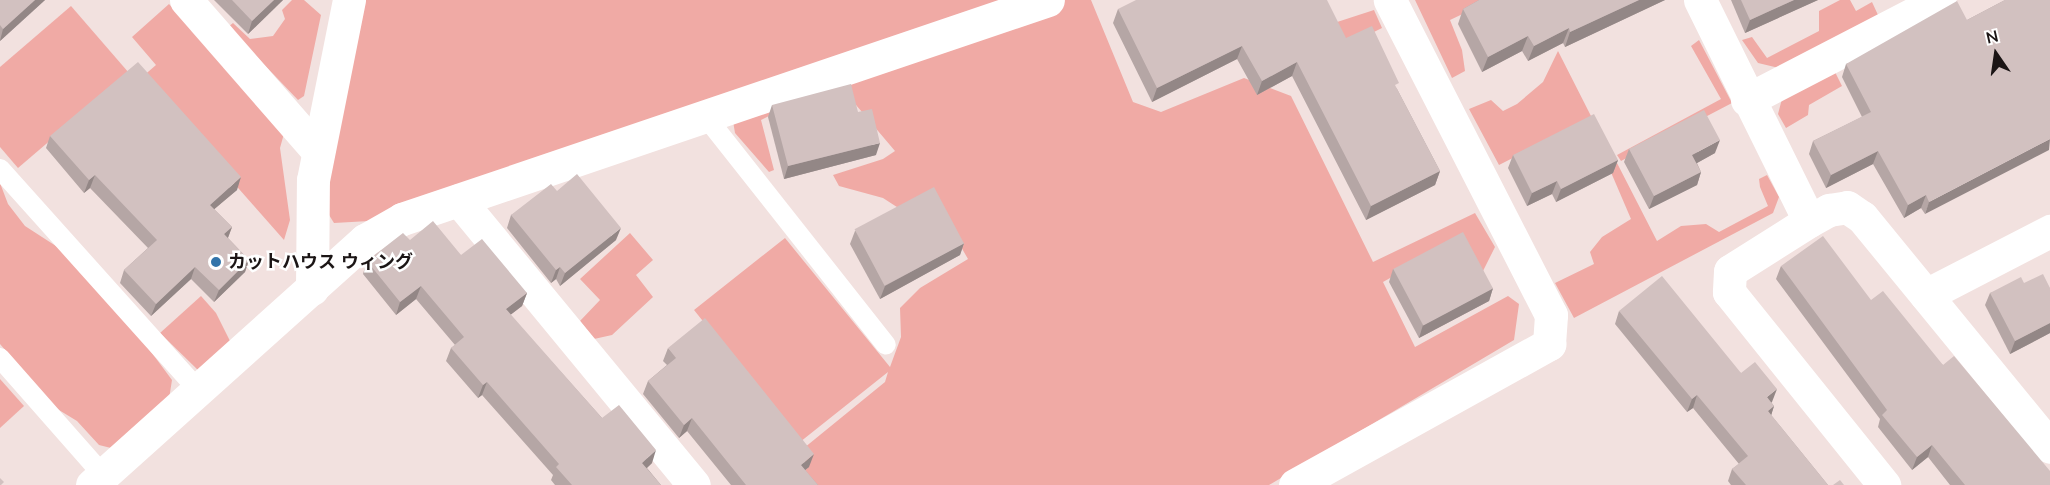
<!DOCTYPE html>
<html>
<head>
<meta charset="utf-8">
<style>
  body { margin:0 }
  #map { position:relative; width:2050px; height:485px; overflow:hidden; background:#f2e1df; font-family:Mulish,"Noto Sans JP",sans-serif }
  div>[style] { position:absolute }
  .green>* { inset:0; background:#f0aaa5 }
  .lane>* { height:20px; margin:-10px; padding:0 10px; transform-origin:10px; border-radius:10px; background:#fff }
  .street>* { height:33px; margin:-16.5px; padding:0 16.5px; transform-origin:16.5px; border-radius:16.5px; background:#fff }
  .wall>* { inset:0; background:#b5a6a5 }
  .shaded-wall>* { inset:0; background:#938786 }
  .building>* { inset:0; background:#d2c1c0; transform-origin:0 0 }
  .dots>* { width:16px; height:16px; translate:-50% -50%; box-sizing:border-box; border:3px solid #fff; border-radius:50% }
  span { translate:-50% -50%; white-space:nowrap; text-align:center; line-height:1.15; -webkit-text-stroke:5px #fff; paint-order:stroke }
  .poi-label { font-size:18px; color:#1b1515; font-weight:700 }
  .left { translate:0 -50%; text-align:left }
  .north { position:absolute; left:1966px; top:24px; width:60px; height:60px; -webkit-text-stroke:4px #fff; paint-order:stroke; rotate:347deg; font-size:16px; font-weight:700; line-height:24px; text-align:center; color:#1b1515 }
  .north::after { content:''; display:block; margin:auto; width:21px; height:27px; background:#1b1515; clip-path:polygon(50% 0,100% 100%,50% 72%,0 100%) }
</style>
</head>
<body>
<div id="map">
  <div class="green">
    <div style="clip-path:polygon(292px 0,304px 0,321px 15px,304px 96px,298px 100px,228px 27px,233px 23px,250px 39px,273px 36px,285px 19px,282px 10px)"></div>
    <div style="clip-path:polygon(361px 0,1091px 0,1133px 102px,1161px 112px,1244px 78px,1291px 96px,1373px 262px,1475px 213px,1495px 247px,1483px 271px,1451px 244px,1383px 282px,1415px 347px,1508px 296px,1519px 304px,1514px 340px,1269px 485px,806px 485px,804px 448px,885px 382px,888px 372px,800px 442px,694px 310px,785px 238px,890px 367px,901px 337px,900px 308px,920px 288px,968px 259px,930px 193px,900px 209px,883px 198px,839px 186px,833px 175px,883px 159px,895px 151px,845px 92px,779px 111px,761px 120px,774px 170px,769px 172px,735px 133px,733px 121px,369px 221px,334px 223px,324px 207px)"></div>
    <div style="clip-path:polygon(1415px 0,1492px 0,1450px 20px,1462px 50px,1465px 71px,1452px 78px)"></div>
    <div style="clip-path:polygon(1840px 0,1850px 0,1856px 11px,1872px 2px,1878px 15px,1779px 68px,1758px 63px,1742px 40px,1752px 37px,1767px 58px,1819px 31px,1819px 11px)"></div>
    <div style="clip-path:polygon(169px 4px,285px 130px,280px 148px,290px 220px,284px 240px,141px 78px,156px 65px,132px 37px)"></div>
    <div style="clip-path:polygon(71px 6px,129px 73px,18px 168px,0 147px,0 67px)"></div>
    <div style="clip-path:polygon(1374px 10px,1382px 28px,1279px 79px,1331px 24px)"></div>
    <div style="clip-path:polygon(1699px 40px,1732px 103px,1621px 161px,1617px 155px,1721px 99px,1691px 46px)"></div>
    <div style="clip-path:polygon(1558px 51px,1592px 118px,1499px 165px,1469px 109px,1491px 100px,1503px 111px,1517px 104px,1543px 82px)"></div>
    <div style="clip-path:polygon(1834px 70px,1842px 86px,1809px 105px,1808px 115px,1786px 128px,1778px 114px,1783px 95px)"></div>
    <div style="clip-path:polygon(1617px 163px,1657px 241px,1681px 226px,1706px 224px,1719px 232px,1768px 206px,1760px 187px,1759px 179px,1767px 175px,1779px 197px,1773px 213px,1574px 318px,1555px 283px,1594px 264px,1590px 252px,1602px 237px,1631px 219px,1610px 170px)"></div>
    <div style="clip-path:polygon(0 183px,8px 204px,25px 226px,59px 248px,146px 345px,172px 380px,169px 399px,111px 448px,99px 445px,77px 421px,54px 407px,0 344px)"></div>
    <div style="clip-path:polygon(630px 233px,653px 260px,636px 275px,653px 297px,612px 335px,594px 339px,580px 321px,600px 300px,580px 279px)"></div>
    <div style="clip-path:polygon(201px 296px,216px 313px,231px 343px,201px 373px,160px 333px)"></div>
    <div style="clip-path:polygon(0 379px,24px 406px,0 428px)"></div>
  </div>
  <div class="lane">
    <div style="left:706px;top:117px;width:290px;rotate:51.7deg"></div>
    <div style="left:0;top:169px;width:297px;rotate:48.1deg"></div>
    <div style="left:0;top:358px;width:156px;rotate:48.6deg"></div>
  </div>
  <div class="street">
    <div style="left:186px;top:0;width:199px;rotate:48.9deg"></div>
    <div style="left:1700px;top:0;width:246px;rotate:63.7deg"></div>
    <div style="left:1809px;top:221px;width:23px;rotate:-29deg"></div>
    <div style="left:1829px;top:210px;width:18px;rotate:-9deg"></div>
    <div style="left:1847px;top:207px;width:18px;rotate:34deg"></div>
    <div style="left:1862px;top:217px;width:297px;rotate:50.7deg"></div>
    <div style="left:1747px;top:100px;width:217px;rotate:-27.4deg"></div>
    <div style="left:459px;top:200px;width:369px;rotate:50.5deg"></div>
    <div style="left:1809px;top:221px;width:93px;rotate:147.7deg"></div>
    <div style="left:1730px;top:271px;width:21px;rotate:93deg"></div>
    <div style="left:1729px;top:292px;width:248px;rotate:51.2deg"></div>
    <div style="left:312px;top:289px;width:109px;rotate:-89.5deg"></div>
    <div style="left:313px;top:180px;width:184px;rotate:-78.7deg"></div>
    <div style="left:1926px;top:295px;width:140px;rotate:-27.3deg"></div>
    <div style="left:92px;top:485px;width:367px;rotate:-41.9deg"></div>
    <div style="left:365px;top:240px;width:43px;rotate:-29.6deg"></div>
    <div style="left:402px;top:219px;width:682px;rotate:-18.73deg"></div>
    <div style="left:1295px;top:485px;width:291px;rotate:-29deg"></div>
    <div style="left:1549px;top:344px;width:29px;rotate:-86deg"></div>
    <div style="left:1551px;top:315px;width:354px;rotate:-117.1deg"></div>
  </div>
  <div class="wall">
    <div style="clip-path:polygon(0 0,45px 0,0 41px)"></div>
    <div style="clip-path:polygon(214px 0,283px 0,248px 34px)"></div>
    <div style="clip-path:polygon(1479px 0,1665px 0,1565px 47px,1563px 43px,1528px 61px,1522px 51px,1482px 72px,1458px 24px,1463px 9px)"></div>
    <div style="clip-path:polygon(1731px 0,1818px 0,1745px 33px)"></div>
    <div style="clip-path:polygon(2005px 0,1925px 214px,1921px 208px,1904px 218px,1873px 164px,1826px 188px,1809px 154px,1813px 141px,1862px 117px,1842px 77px,1846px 64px,1967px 20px)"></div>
    <div style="clip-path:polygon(1118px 9px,1346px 38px,1397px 89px,1440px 171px,1435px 185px,1366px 220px,1292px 76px,1257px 95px,1237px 59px,1152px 102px,1113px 23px)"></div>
    <div style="clip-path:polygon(772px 105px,858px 112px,876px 155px,784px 179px,768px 117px)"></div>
    <div style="clip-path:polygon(50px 136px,237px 190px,214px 209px,232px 227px,228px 238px,249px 260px,245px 272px,214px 302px,191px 279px,151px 316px,120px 283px,124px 270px,148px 248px,90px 188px,84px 193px,46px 148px)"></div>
    <div style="clip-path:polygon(1629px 149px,1715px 153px,1697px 163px,1701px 172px,1697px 185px,1649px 209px,1624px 162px)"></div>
    <div style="clip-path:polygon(1513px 155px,1618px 160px,1613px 173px,1556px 202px,1552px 194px,1527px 206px,1508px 168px)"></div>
    <div style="clip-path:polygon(557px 191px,616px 240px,560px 286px,556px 279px,551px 283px,507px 228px,511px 215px)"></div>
    <div style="clip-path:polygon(855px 231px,964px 243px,960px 255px,880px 299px,850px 244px)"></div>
    <div style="clip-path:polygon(410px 240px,461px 255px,527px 293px,522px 306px,510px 315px,602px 418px,652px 463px,647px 468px,661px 485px,555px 485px,551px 480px,553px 475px,482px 395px,478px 398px,446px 361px,451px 348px,455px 345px,416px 299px,396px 315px,363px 274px,367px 261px)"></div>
    <div style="clip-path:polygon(1781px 266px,1943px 365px,2050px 485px,1950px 485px,1928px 457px,1912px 470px,1878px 427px,1880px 419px,1776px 279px)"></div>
    <div style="clip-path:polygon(1393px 269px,1493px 288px,1489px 301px,1419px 338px,1389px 282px)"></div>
    <div style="clip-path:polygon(2024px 283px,2050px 288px,2050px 333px,2010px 354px,1985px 305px,1990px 293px)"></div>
    <div style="clip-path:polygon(1619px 311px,1741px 373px,1772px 402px,1771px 402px,1774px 406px,1771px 415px,1828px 485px,1731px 485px,1728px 481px,1732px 469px,1739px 464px,1693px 408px,1687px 412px,1615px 324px)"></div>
    <div style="clip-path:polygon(668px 348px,809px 467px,805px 470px,818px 485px,731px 485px,687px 431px,679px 438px,643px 394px,648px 381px,667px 365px,663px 361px)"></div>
  </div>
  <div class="shaded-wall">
    <div style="clip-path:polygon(35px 0,45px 0,0 41px,3px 29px)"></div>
    <div style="clip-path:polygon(274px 0,283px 0,248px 34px,252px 21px)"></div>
    <div style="clip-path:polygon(1639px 0,1665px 0,1565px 47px,1570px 32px)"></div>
    <div style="clip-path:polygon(1794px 0,1818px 0,1745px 33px,1750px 20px)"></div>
    <div style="clip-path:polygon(1569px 28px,1563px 43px,1528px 61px,1534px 46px)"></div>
    <div style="clip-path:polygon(1528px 36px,1522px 51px,1482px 72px,1488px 57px)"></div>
    <div style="clip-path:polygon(1242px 46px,1237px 59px,1152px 102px,1157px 88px)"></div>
    <div style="clip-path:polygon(1297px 62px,1292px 76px,1257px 95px,1262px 81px)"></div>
    <div style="clip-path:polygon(2050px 139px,2049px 150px,1925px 214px,1929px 202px)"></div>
    <div style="clip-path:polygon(1720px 140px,1715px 153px,1688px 168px,1692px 155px)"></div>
    <div style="clip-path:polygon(880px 143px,876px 155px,784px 179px,788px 166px)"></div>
    <div style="clip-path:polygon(1878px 151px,1873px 164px,1826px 188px,1831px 175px)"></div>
    <div style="clip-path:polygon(1618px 160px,1613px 173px,1556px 202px,1561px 189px)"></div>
    <div style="clip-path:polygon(1440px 171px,1435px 185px,1366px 220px,1371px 206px)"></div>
    <div style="clip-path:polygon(1701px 172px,1697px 185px,1649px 209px,1654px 196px)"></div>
    <div style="clip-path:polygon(95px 175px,90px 188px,84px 193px,89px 180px)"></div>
    <div style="clip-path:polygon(241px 177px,237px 190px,205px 217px,210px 205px)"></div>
    <div style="clip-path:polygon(1557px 181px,1552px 194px,1527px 206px,1532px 193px)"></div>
    <div style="clip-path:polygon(1926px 195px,1921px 208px,1904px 218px,1908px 205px)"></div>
    <div style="clip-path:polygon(232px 227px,227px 240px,224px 234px)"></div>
    <div style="clip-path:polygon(621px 228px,616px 240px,560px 286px,565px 273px)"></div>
    <div style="clip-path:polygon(964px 243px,960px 255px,880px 299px,885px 286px)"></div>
    <div style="clip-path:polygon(249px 260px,245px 272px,214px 302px,219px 290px)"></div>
    <div style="clip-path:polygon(195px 267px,191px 279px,151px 316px,156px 304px)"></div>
    <div style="clip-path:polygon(560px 267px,556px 279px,551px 283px,556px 270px)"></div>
    <div style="clip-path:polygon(421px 286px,416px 299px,396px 315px,400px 302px)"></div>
    <div style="clip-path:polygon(1493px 288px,1489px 301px,1419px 338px,1423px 325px)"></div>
    <div style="clip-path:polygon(527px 293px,522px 306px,501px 322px,506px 309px)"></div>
    <div style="clip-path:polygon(2050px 323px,2050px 333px,2010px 354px,2015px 341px)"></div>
    <div style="clip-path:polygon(487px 382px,482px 395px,478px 398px,483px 385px)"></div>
    <div style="clip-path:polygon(1777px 389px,1772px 402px,1762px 410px,1767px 397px)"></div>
    <div style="clip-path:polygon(1697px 395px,1693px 408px,1687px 412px,1692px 399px)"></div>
    <div style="clip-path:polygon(1774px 406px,1770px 419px,1768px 411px)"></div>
    <div style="clip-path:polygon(692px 418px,687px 431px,679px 438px,684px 425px)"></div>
    <div style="clip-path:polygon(1932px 445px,1928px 457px,1912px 470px,1917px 457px)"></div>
    <div style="clip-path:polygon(656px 450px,652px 463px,638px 476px,642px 463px)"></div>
    <div style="clip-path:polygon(814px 454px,809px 467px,796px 477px,801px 465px)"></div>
  </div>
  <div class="building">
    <div style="clip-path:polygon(0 0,35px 0,3px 29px,0 25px)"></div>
    <div style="clip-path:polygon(232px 0,274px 0,252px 21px)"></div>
    <div style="clip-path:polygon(1136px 0,1327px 0,1346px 38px,1372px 26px,1399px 83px,1395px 85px,1440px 171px,1371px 206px,1297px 62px,1262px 81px,1242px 46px,1157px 88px,1118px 9px)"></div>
    <div style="clip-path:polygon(1479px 0,1639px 0,1570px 32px,1569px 28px,1534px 46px,1528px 36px,1488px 57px,1463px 9px)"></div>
    <div style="clip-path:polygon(1741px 0,1794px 0,1750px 20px)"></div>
    <div style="clip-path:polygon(2005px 0,2050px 0,2050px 139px,1929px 202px,1926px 195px,1908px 205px,1878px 151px,1831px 175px,1813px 141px,1871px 112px,1846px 64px,1957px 1px,1967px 20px)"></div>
    <div style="clip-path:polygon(138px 62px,241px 177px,210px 205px,232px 227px,224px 234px,249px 260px,219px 290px,195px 267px,156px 304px,124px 270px,157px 240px,95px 175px,89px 180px,50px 136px)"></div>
    <div style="clip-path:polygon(851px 84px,858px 112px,872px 109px,880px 143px,788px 166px,772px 105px)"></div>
    <div style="clip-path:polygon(1704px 110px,1720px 140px,1692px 155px,1701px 172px,1654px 196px,1629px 149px)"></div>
    <div style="clip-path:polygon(1594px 114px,1618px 160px,1561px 189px,1557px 181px,1532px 193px,1513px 155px)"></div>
    <div style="clip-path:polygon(577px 174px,621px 228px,565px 273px,560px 267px,556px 270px,511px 215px,551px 184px,557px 191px)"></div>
    <div style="left:934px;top:187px;width:64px;height:90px;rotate:62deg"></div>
    <div style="clip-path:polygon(433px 221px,461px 255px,482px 239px,527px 293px,506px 309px,602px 418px,619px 405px,656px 450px,642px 463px,661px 485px,572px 485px,556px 467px,559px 464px,487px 382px,483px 385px,451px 348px,464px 337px,421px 286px,400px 302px,367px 261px,403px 233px,410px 240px)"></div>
    <div style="left:1463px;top:232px;width:64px;height:79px;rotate:62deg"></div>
    <div style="clip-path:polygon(1823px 236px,1871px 300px,1883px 291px,1943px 365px,1954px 356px,2050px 471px,2050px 485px,1965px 485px,1932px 445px,1917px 457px,1882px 415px,1887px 410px,1781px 266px)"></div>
    <div style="clip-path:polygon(2043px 274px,2050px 288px,2050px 323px,2015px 341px,1990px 293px,2021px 277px,2024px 283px)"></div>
    <div style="clip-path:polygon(1662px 276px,1741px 373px,1755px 362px,1777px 389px,1767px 397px,1774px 406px,1768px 411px,1828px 485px,1746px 485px,1732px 469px,1748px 456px,1697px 395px,1692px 399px,1619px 311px)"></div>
    <div style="clip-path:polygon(705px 318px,814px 454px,801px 465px,818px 485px,746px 485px,692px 418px,684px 425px,648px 381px,676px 358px,668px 348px)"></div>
    <div style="clip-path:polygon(0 478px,4px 482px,1px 485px,0 485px)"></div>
    <div style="clip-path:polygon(1840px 480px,1844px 485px,1833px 485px)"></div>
  </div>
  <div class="dots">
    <div style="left:216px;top:262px;background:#3274aa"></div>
  </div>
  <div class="poi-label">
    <span class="left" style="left:228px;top:262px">カットハウス ウィング</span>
  </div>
  <div class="north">N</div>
</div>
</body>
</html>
